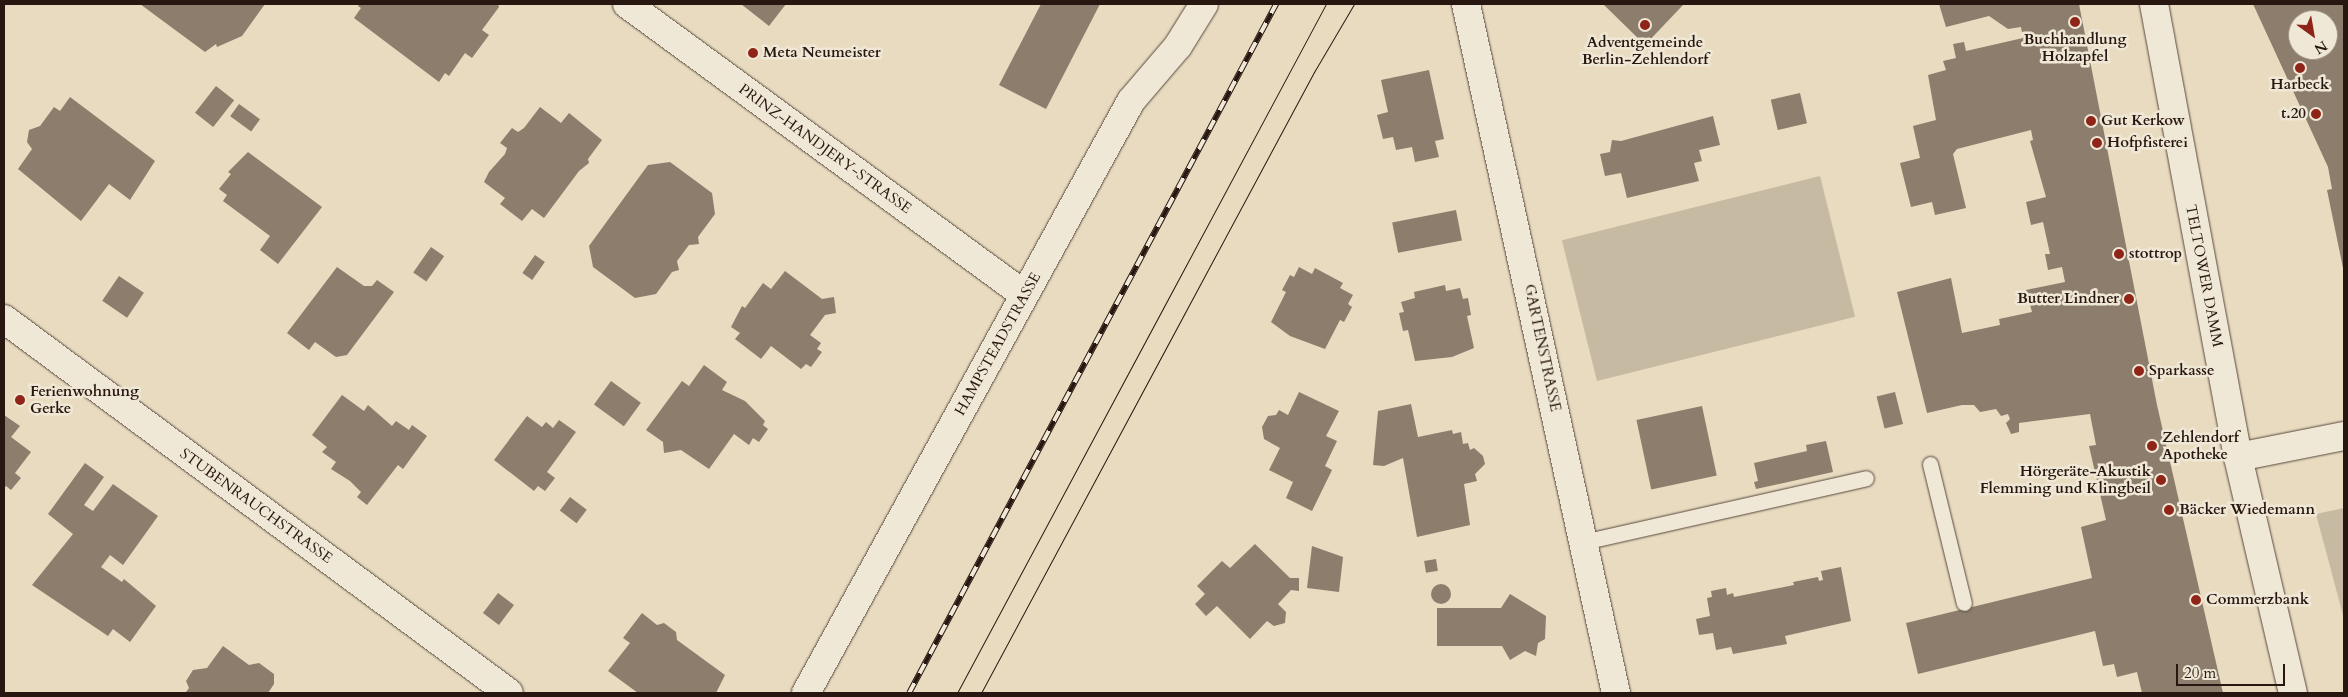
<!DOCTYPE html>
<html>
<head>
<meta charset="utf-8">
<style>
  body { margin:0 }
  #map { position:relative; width:2348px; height:697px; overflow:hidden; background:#e8dbc0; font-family:Cardo,serif }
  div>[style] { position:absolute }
  .green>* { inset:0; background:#c7baa2; transform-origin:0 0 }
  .building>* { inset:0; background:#8c7d6c; transform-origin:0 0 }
  .round { border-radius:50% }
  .roads { filter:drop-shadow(0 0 1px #58483c) drop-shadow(0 0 1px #58483c) }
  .lane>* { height:15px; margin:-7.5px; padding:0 7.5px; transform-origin:7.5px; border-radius:7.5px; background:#f0e8d6 }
  .street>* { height:28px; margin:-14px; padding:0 14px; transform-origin:14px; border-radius:14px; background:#f0e8d6 }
  .secondary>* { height:28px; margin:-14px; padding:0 14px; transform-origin:14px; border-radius:14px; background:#f0e8d6 }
  .tram>* { height:1px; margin:-0.5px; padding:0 0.5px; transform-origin:0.5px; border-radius:0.5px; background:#281710 }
  .rail>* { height:5.5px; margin-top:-2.75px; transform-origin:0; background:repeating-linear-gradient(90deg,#f0e8d6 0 11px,#281710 0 22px); box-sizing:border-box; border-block:1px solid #281710 }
  .dots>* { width:14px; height:14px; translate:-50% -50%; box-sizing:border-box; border:2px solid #f0e8d6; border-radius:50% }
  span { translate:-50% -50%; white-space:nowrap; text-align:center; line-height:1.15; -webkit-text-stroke:5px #f0e8d6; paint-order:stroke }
  .poi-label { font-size:15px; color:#281710; font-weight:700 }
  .left { translate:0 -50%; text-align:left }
  .right { translate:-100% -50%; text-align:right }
  .street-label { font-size:15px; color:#281710 }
  .frame { position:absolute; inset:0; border:5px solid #281710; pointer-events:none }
  .north { position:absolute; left:2288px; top:10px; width:50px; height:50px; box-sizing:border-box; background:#f0e8d6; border:1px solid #a09487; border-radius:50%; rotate:148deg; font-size:14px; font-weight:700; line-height:20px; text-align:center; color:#281710 }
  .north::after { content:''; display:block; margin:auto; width:18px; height:22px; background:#8f2418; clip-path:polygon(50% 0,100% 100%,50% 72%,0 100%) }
  .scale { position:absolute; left:2176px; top:664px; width:109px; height:22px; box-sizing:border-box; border:2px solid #281710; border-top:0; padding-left:6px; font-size:15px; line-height:18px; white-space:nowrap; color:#281710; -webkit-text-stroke:4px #f0e8d6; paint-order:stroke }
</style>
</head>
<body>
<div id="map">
  <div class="green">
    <div style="left:1820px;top:176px;width:145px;height:266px;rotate:76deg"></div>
    <div style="clip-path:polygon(2344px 508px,2344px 619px,2316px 514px)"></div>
  </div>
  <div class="building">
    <div style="clip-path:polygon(140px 4px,265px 4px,242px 36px,217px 47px,216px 44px,205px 52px)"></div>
    <div style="clip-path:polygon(359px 4px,498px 4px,499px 7px,482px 30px,489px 35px,472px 58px,465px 53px,449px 76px,445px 73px,439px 82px,354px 18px,361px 8px,358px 6px)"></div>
    <div style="clip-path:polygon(741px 4px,786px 4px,769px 26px)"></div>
    <div style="clip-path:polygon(1041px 4px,1100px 4px,1046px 109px,999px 85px)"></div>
    <div style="clip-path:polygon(1603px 4px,1682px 4px,1683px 5px,1645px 45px)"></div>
    <div style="clip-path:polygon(1939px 4px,2079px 4px,2157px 405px,2223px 693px,2142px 693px,2137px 672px,2117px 677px,2114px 664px,2103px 666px,2095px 631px,1918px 674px,1906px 623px,2092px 578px,2081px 527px,2106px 520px,2089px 446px,2096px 445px,2090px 414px,2019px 423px,2019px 432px,2011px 434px,2006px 423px,2010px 419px,2008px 414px,2001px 416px,1996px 409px,1980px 412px,1974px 405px,1962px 405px,1927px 413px,1897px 292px,1951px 278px,1962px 333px,2000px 325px,1999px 319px,2032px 312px,2026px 290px,2065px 282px,2062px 267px,2048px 270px,2045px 254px,2050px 254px,2043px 222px,2031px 225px,2026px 202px,2046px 197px,2030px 141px,2033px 140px,2031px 130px,1957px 149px,1953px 154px,1966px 208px,1935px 215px,1932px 202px,1911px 207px,1900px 163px,1920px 158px,1913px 126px,1936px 120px,1928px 75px,1946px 70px,1943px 61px,1956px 58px,1953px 44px,1964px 42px,1966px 51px,2023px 38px,2021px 27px,2008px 29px,1989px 16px,1946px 27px)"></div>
    <div style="clip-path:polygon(evenodd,2253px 4px,2344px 4px,2344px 273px,2327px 190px,2332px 189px,2328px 167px,2253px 4px,2298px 20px,2328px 20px,2328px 50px,2298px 50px,2298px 20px)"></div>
    <div style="clip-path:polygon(1429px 70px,1444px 139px,1435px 141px,1439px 157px,1415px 162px,1412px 147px,1396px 150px,1393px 137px,1383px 139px,1377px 115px,1388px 112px,1381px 80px)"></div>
    <div style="left:216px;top:86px;width:23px;height:34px;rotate:38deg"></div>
    <div style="left:1800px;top:93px;width:31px;height:30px;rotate:77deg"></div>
    <div style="clip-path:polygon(70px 97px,155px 161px,130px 200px,109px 184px,81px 221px,18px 169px,32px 149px,27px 142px,29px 130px,40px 126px,54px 107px,60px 111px)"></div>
    <div style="left:239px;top:104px;width:26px;height:15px;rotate:36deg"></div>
    <div style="clip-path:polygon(540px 107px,561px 123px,569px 113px,602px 140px,588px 159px,589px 163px,579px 171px,544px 218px,532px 209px,522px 221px,500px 204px,505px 198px,484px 182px,489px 172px,505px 154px,507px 148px,500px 143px,512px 128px,518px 132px,524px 128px)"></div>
    <div style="clip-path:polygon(1713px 116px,1720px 145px,1699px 150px,1702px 161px,1694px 163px,1699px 181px,1627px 198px,1621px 173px,1605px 176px,1600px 154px,1610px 152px,1612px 140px,1621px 141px)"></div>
    <div style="clip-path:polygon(248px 152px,322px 207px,278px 264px,260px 250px,270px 236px,223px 201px,227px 195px,219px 189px,231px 174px,228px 172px)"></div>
    <div style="clip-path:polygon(670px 162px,712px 193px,715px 214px,698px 237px,699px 244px,689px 245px,677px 261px,679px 270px,672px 272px,656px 294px,635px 298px,593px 267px,589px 246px,648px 165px)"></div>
    <div style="left:1456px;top:210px;width:31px;height:65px;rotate:79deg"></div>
    <div style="left:431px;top:247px;width:16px;height:31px;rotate:35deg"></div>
    <div style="left:535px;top:255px;width:12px;height:22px;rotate:35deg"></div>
    <div style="clip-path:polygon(337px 267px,364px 286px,372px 286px,377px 280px,394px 292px,347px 355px,336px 357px,315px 342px,309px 350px,287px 333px)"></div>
    <div style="clip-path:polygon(1299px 267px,1312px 274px,1315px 268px,1343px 283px,1340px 288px,1353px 295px,1348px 304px,1352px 307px,1344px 322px,1340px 320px,1325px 349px,1290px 336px,1271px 322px,1286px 292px,1282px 290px,1290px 275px,1294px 277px)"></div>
    <div style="clip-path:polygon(785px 271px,822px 299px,834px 297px,836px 313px,825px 315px,810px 335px,821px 343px,817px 349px,822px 352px,811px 367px,806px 364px,801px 369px,771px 346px,761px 359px,735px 339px,740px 333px,731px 327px,742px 306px,745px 308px,763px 283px,771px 289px)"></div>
    <div style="left:119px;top:276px;width:30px;height:30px;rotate:34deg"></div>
    <div style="clip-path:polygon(1445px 285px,1446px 291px,1460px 288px,1463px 299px,1468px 298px,1471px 315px,1467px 316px,1474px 348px,1452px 357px,1415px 361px,1408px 330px,1403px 331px,1399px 313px,1404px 312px,1401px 302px,1415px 298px,1414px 292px)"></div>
    <div style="clip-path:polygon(704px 365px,727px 382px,722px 390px,745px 401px,765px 421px,763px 425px,768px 429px,759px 442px,753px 438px,749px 445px,734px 434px,709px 469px,681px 450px,664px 453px,663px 442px,646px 430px,682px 381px,689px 386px)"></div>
    <div style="left:611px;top:381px;width:37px;height:29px;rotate:36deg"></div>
    <div style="clip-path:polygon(1299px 392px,1339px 411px,1326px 436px,1337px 441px,1325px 466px,1332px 470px,1312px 511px,1286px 498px,1293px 482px,1269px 470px,1280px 448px,1264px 439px,1262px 427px,1268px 416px,1276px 415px,1279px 410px,1288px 415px)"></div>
    <div style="left:1895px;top:392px;width:33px;height:19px;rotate:76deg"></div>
    <div style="clip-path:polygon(342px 395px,364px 411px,368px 405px,392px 426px,396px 421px,409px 430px,412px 425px,427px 436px,403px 469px,398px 465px,367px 505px,357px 497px,361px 492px,350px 481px,331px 469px,336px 462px,322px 452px,327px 447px,312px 435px)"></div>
    <div style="clip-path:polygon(1411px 404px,1418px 437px,1452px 430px,1453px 434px,1461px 432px,1463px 444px,1468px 443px,1470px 450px,1474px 448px,1483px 456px,1485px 464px,1475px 474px,1477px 481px,1464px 484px,1470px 525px,1417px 537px,1403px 458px,1384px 466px,1373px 465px,1378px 411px)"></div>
    <div style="left:1702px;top:406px;width:71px;height:67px;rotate:78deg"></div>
    <div style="clip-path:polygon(4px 415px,20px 426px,11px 437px,31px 452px,15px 473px,21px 478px,11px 490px,6px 486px,4px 488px)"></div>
    <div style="clip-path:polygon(527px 416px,542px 427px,546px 422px,553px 428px,559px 420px,576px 432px,547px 472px,555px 478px,545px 491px,538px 486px,534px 491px,494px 460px)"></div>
    <div style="clip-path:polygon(1826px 441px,1833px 472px,1756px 489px,1754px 482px,1758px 481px,1754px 463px,1807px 451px,1806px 445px)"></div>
    <div style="clip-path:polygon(85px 463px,104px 477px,84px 505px,93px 511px,113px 484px,158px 516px,123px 565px,110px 555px,101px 567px,122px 582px,124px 579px,156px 606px,130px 642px,113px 629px,108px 636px,32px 585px,73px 534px,48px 514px)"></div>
    <div style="left:570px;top:497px;width:21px;height:17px;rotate:37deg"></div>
    <div style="clip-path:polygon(1255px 544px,1290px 578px,1299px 578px,1299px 591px,1291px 590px,1278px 604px,1286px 612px,1285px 623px,1274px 626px,1267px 621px,1250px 639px,1217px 606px,1206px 616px,1195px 604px,1205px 594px,1197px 586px,1222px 561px,1230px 568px)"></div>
    <div style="clip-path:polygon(1312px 546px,1343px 557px,1339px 592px,1307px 588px)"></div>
    <div style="left:1436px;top:559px;width:12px;height:12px;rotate:81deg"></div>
    <div style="clip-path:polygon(1841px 567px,1851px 621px,1785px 636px,1787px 644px,1733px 654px,1731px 647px,1716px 650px,1713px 633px,1699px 635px,1696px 619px,1710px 616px,1707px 598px,1712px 597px,1711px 591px,1726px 588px,1727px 595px,1733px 593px,1734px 597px,1794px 585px,1793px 582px,1818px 577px,1819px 581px,1823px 580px,1821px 571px)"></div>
    <div class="round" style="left:1431px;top:584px;width:20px;height:20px"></div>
    <div style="left:498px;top:593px;width:20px;height:25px;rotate:37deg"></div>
    <div style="clip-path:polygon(1510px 594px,1546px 616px,1545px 639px,1538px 643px,1536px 656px,1525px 651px,1510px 660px,1502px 646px,1437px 646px,1437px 608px,1501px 608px)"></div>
    <div style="clip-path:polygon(642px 613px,657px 625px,664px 623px,676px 632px,677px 640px,725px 675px,716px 693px,638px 693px,608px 671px,630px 643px,623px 638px)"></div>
    <div style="clip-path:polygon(223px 646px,249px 665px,259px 663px,274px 674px,274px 684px,268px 693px,186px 692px,189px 688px,186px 681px,193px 670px,207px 668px)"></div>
  </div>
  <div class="roads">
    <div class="lane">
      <div style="left:1930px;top:464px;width:143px;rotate:76.3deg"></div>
      <div style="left:1583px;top:542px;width:290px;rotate:-12.7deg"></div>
    </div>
    <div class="street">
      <div style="left:627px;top:4px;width:492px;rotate:36.2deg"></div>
      <div style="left:1466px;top:4px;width:705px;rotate:77.72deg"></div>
      <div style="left:4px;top:319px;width:628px;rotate:36.52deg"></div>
      <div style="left:2238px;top:457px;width:108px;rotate:-11.2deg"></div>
      <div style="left:806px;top:693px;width:675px;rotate:-61.23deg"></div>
      <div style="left:1131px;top:101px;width:72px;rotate:-49.5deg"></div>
      <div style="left:1178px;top:46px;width:49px;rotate:-58.2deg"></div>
    </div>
    <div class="secondary">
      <div style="left:2154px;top:4px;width:461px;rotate:79.5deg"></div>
      <div style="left:2238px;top:457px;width:242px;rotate:76.9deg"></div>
    </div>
  </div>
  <div class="tram">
    <div style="left:957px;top:693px;width:782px;rotate:-61.83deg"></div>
    <div style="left:981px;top:693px;width:705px;rotate:-61.8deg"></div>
    <div style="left:1314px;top:72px;width:79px;rotate:-59.5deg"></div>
  </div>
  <div class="rail">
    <div style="left:909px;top:693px;width:781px;rotate:-61.96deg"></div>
  </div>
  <div class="dots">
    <div style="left:2075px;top:22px;background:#8f2418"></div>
    <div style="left:1645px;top:25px;background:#8f2418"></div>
    <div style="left:753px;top:53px;background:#8f2418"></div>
    <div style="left:2300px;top:68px;background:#8f2418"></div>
    <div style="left:2316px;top:114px;background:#8f2418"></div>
    <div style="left:2091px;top:121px;background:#8f2418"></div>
    <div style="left:2097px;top:143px;background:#8f2418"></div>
    <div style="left:2119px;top:254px;background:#8f2418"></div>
    <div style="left:2129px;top:299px;background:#8f2418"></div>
    <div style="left:2139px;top:371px;background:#8f2418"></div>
    <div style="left:20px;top:400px;background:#8f2418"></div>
    <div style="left:2152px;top:446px;background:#8f2418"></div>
    <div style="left:2161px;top:480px;background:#8f2418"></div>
    <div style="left:2169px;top:510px;background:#8f2418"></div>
    <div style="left:2196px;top:600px;background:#8f2418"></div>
  </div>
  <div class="poi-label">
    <span style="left:2075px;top:48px">Buchhandlung<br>Holzapfel</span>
    <span style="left:1645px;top:51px">Adventgemeinde<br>Berlin-Zehlendorf</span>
    <span class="left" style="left:763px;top:53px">Meta Neumeister</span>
    <span style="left:2300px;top:85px">Harbeck</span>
    <span class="right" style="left:2306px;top:114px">t.20</span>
    <span class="left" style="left:2101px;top:121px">Gut Kerkow</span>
    <span class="left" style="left:2107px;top:143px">Hofpfisterei</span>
    <span class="left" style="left:2129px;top:254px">stottrop</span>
    <span class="right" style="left:2119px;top:299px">Butter Lindner</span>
    <span class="left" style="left:2149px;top:371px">Sparkasse</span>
    <span class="left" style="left:30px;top:400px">Ferienwohnung<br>Gerke</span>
    <span class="left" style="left:2162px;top:446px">Zehlendorf<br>Apotheke</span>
    <span class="right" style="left:2151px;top:480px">Hörgeräte-Akustik<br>Flemming und Klingbeil</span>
    <span class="left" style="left:2179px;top:510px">Bäcker Wiedemann</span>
    <span class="left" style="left:2206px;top:600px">Commerzbank</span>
  </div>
  <div class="street-label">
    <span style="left:825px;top:149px;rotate:36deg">PRINZ-HANDJERY-STRASSE</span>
    <span style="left:2204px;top:276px;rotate:79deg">TELTOWER DAMM</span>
    <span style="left:998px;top:344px;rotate:-61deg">HAMPSTEADSTRASSE</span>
    <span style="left:1542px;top:348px;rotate:78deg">GARTENSTRASSE</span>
    <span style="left:256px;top:506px;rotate:36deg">STUBENRAUCHSTRASSE</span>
  </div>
  <div class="frame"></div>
  <div class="north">N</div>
  <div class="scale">20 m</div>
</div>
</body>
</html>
